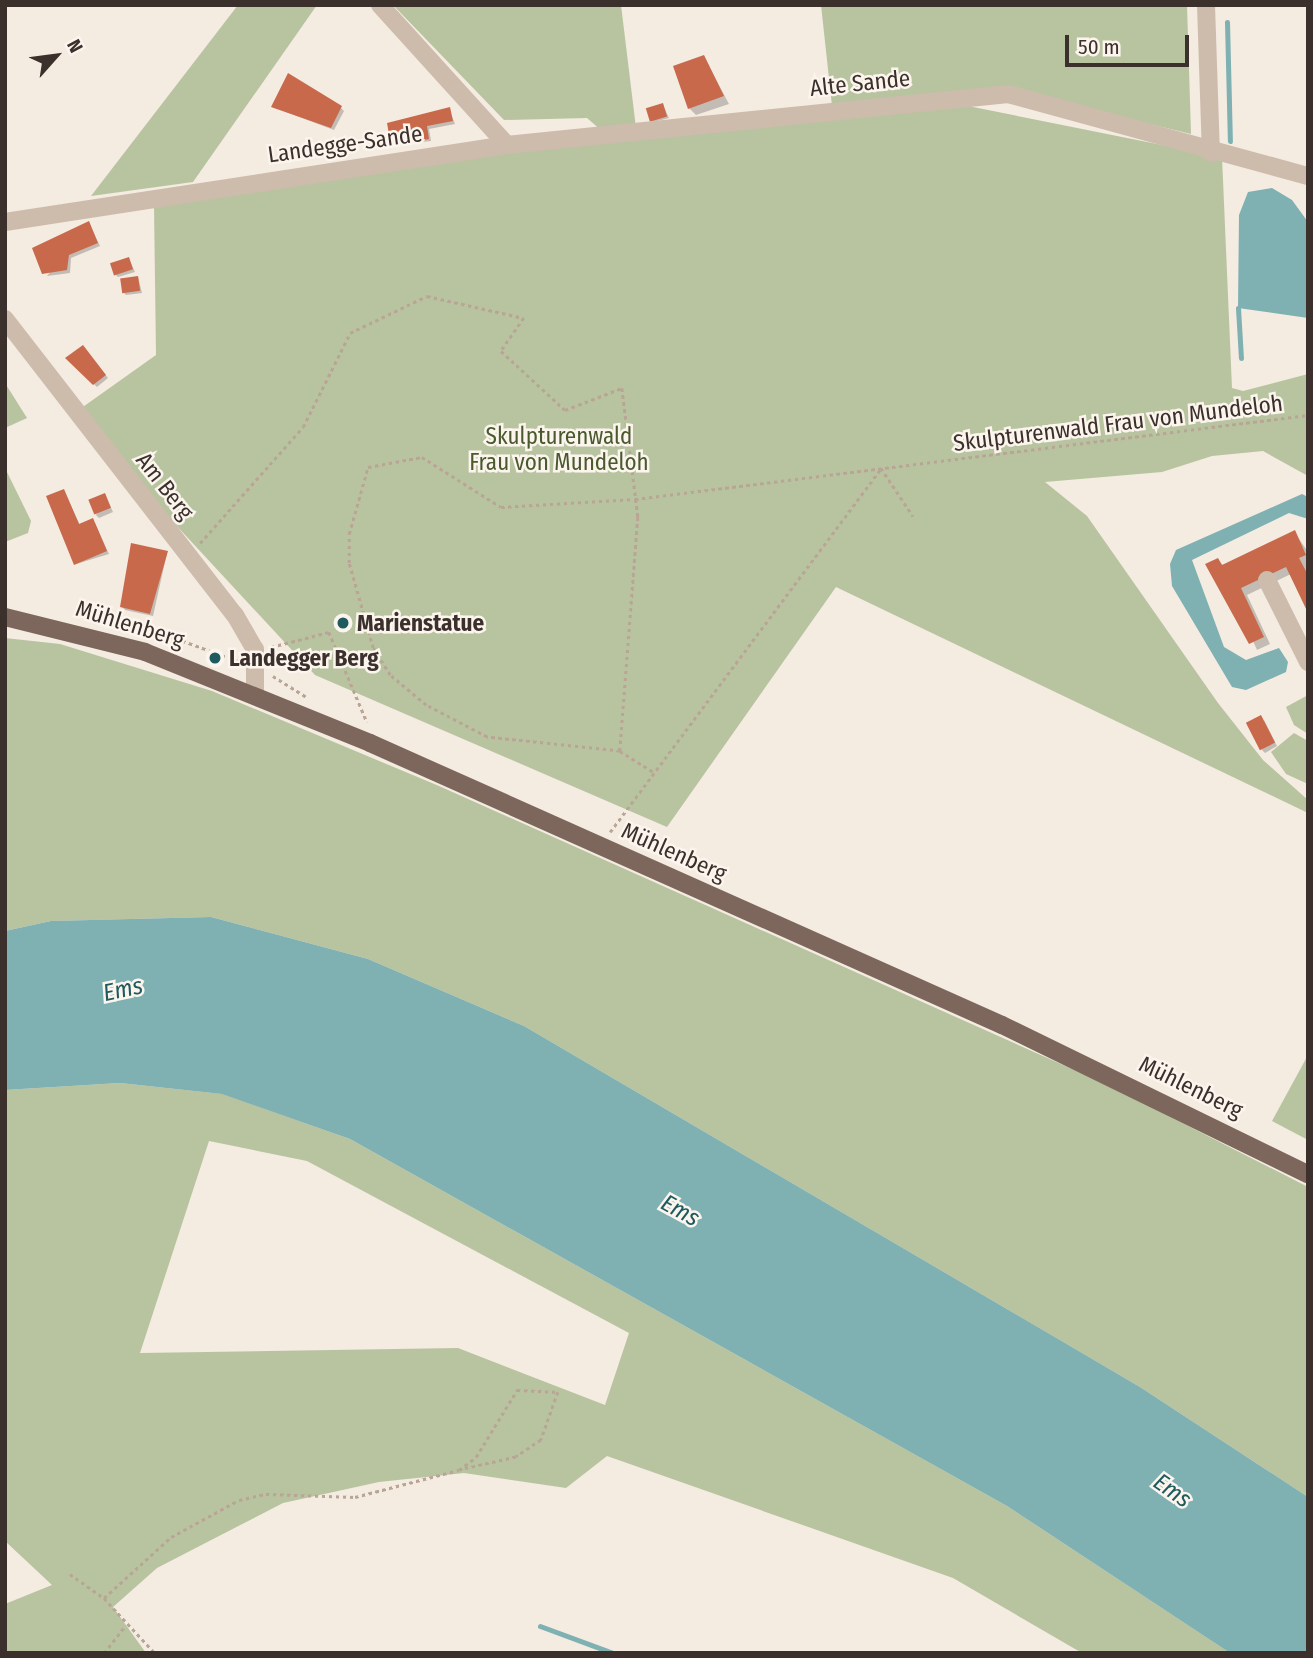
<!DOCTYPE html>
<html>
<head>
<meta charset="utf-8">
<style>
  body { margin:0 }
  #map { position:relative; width:1313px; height:1658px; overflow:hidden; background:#f4ebe1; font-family:"Fira Sans Condensed",sans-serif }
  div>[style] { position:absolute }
  .green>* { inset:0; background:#b8c4a0 }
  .water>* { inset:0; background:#7fb0b2 }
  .shadow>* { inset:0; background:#0003 }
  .stream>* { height:5px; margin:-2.5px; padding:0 2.5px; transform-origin:2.5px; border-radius:2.5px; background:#7fb0b2 }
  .building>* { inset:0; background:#c8694b; transform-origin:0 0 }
  .path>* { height:2.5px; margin-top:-1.25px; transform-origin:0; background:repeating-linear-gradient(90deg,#b9a596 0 3.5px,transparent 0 7px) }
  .minor>* { height:18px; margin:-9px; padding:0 9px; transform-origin:9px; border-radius:9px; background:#cdbbac }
  .major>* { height:18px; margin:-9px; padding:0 9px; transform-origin:9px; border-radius:9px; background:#7d675c }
  .dots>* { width:19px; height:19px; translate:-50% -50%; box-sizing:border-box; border:4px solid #fbf5ee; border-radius:50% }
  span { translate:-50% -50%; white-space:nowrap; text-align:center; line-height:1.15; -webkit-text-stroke:5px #fbf5ee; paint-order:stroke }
  .street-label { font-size:23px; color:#3b302b }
  .park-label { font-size:23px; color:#4a5a2e }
  .poi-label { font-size:23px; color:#3b302b; font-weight:700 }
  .left { translate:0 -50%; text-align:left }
  .water-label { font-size:24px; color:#1f5a5e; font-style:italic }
  .frame { position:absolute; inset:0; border:7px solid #3b302b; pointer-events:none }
  .north { position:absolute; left:21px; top:21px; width:70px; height:70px; -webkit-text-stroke:5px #fbf5ee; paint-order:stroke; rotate:62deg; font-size:19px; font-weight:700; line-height:28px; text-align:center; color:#3b302b }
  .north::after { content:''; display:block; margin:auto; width:24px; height:32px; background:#3b302b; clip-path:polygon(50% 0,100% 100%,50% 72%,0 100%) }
  .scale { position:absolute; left:1065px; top:35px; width:124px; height:32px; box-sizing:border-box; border:4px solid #3b302b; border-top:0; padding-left:9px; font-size:21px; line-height:24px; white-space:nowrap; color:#3b302b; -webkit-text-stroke:5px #fbf5ee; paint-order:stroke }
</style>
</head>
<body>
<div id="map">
  <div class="green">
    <div style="clip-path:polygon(238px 5px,317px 5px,193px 182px,91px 196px)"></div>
    <div style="clip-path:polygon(393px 5px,621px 5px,636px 128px,602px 131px,587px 118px,504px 120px)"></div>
    <div style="clip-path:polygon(821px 5px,1187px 5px,1191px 134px,997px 87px,832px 106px)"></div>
    <div style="clip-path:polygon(953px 103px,1222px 157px,1232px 388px,1243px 391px,1308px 374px,1308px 476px,1263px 451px,1212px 456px,1162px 472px,1045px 482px,1087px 516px,1218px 703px,1263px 760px,1308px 800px,1308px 813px,836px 587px,667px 827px,315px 675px,149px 496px,80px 409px,156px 355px,154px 205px,454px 153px)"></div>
    <div style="clip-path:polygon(5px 383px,27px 418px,5px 428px)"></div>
    <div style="clip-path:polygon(5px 468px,31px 521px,28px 533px,5px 542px)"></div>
    <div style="clip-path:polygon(5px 638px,60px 644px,212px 691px,439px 786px,1108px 1085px,1308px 1187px,1308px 1497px,1140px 1387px,524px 1026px,368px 959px,211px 917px,51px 921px,5px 931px)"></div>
    <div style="clip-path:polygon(1308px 695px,1308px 734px,1294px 725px,1286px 707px)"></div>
    <div style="clip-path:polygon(1294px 733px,1308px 741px,1308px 784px,1286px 774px,1271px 752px)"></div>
    <div style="clip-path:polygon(1308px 1055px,1308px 1140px,1272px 1121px)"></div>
    <div style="clip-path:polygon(evenodd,120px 1083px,223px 1094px,350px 1139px,1007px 1506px,1230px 1653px,1082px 1653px,953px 1578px,607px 1456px,566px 1488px,464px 1473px,379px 1482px,283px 1503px,157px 1568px,113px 1607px,146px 1653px,5px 1653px,5px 1604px,52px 1585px,5px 1541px,5px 1090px,120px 1083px,209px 1141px,307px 1161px,629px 1333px,605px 1405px,458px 1348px,140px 1353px,209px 1141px)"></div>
  </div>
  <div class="water">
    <div style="clip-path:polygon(1272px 188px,1292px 200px,1308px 222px,1308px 318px,1238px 308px,1239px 215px,1248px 192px)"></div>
    <div style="clip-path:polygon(1302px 494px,1308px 497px,1308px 519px,1289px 513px,1192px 560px,1224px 647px,1246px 660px,1279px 648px,1288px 662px,1286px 672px,1246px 690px,1232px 687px,1172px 586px,1170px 564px,1176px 550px)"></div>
    <div style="clip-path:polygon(211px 917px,368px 959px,524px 1026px,1140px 1387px,1308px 1497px,1308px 1653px,1230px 1653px,1007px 1506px,350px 1139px,222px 1094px,120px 1083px,5px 1090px,5px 931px,51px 921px)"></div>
  </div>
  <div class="shadow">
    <div style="clip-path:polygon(704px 57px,729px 104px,696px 115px,689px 108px)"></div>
    <div style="clip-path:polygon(663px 105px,669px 118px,654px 122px,651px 119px)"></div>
    <div style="clip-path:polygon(273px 107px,341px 108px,344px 111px,334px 130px)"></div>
    <div style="clip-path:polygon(449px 109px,455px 124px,429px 129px,431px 141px,393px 145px)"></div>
    <div style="clip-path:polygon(89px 223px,100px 246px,71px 258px,70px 273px,47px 276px)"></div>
    <div style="clip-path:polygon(129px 259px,135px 272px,118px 277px,115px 274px)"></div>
    <div style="clip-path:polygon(138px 277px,142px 293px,126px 295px,123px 292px)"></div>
    <div style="clip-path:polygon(86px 350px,108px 378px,97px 387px,68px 359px)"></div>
    <div style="clip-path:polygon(64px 491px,80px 525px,95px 523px,109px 554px,76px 564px)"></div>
    <div style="clip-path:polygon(105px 495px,113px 512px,99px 518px,96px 515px)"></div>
    <div style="clip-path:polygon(1295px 533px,1308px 552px,1308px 609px,1291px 574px,1247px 595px,1270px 644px,1257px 650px,1217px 560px,1224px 566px)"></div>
    <div style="clip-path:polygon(167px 553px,153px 616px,125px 610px,122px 607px)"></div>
    <div style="clip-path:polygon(1264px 720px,1277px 746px,1265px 753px,1262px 750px)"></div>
  </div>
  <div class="stream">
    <div style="left:1227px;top:22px;width:119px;rotate:88.6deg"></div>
    <div style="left:1238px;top:308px;width:50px;rotate:86.6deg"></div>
    <div style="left:540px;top:1626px;width:78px;rotate:20.3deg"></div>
  </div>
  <div class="building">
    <div style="clip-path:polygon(704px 55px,724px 96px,688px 109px,673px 66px)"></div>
    <div style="clip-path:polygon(288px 73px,342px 106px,331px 128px,271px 107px)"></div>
    <div style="left:663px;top:103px;width:14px;height:18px;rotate:73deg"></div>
    <div style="clip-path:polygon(450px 107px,453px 121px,427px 126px,429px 139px,391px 146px,387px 123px)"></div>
    <div style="clip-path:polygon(89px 221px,98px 243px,69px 255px,67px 270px,42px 274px,32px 248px)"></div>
    <div style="left:129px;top:257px;width:13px;height:20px;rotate:72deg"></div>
    <div style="left:138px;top:276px;width:15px;height:18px;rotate:82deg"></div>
    <div style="clip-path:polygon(83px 345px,106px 375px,93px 385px,65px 358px)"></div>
    <div style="clip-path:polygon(64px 489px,79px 524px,93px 518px,107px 551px,74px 565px,46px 496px)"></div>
    <div style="left:105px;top:493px;width:16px;height:18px;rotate:68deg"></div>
    <div style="clip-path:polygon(1295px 530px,1306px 555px,1299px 558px,1308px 575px,1308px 613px,1286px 567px,1241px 588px,1264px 637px,1249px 644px,1205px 564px,1218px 558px,1222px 565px)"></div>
    <div style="clip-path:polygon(131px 543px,168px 551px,150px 614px,120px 607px)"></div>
    <div style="left:1261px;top:715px;width:31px;height:17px;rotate:63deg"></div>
  </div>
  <div class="path">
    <div style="left:200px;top:543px;width:155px;rotate:-48.4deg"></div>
    <div style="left:303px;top:427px;width:105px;rotate:-63.4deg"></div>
    <div style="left:350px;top:333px;width:85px;rotate:-25.7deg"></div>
    <div style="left:427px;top:296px;width:99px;rotate:12.8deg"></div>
    <div style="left:524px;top:318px;width:40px;rotate:124.9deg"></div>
    <div style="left:501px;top:351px;width:87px;rotate:42.7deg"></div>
    <div style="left:565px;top:410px;width:61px;rotate:-21.1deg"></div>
    <div style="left:622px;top:388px;width:130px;rotate:82.9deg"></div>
    <div style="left:638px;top:517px;width:235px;rotate:94.4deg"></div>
    <div style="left:620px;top:751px;width:41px;rotate:32.2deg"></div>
    <div style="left:135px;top:631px;width:21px"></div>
    <div style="left:156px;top:631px;width:87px;rotate:20.1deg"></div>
    <div style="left:271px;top:647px;width:60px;rotate:-14.5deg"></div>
    <div style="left:329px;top:632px;width:98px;rotate:67.1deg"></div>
    <div style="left:273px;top:676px;width:39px;rotate:32deg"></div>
    <div style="left:620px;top:751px;width:134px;rotate:-174deg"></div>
    <div style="left:487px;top:737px;width:69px;rotate:-152.3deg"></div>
    <div style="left:426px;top:705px;width:47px;rotate:-140.2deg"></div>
    <div style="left:390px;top:675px;width:32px;rotate:-122deg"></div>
    <div style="left:373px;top:648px;width:88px;rotate:-105.8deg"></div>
    <div style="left:349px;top:563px;width:29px;rotate:-90deg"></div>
    <div style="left:349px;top:534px;width:70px;rotate:-74.2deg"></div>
    <div style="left:368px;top:467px;width:55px;rotate:-10.5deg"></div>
    <div style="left:422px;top:457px;width:93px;rotate:32.3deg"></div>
    <div style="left:501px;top:507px;width:134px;rotate:-3.4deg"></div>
    <div style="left:635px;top:499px;width:678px;rotate:-7.11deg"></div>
    <div style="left:610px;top:832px;width:454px;rotate:-53.3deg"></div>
    <div style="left:881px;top:468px;width:58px;rotate:56.3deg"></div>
    <div style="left:70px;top:1574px;width:42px;rotate:35.2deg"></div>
    <div style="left:104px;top:1598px;width:75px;rotate:47.2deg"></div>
    <div style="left:104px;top:1598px;width:91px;rotate:-42.3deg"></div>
    <div style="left:171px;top:1537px;width:77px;rotate:-28.6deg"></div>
    <div style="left:239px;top:1500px;width:28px;rotate:-13deg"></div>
    <div style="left:266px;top:1494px;width:89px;rotate:1.9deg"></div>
    <div style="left:355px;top:1497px;width:107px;rotate:-14.6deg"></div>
    <div style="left:459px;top:1470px;width:21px;rotate:-37deg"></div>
    <div style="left:476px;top:1457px;width:79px;rotate:-58.5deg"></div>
    <div style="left:517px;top:1390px;width:41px;rotate:2.8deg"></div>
    <div style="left:558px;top:1392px;width:51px;rotate:109.5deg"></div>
    <div style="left:541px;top:1440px;width:30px;rotate:146deg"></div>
    <div style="left:516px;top:1457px;width:58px;rotate:167.2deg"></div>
    <div style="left:104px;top:1653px;width:34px;rotate:-52deg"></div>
  </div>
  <div class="minor">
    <div style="left:380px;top:5px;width:189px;rotate:47.8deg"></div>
    <div style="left:1206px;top:5px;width:148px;rotate:88.1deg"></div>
    <div style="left:5px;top:222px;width:508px;rotate:-8.72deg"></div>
    <div style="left:507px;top:145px;width:504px;rotate:-5.81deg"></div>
    <div style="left:1008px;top:94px;width:311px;rotate:15.3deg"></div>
    <div style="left:5px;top:319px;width:375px;rotate:52.2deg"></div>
    <div style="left:235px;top:615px;width:39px;rotate:60deg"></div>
    <div style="left:255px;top:649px;width:45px;rotate:90deg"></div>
    <div style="left:1267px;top:580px;width:92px;rotate:63.4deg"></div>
  </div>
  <div class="major">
    <div style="left:5px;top:617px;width:144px;rotate:14deg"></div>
    <div style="left:145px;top:652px;width:243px;rotate:22deg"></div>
    <div style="left:370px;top:743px;width:692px;rotate:24.05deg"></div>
    <div style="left:1002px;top:1025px;width:340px;rotate:26deg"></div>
  </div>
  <div class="dots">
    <div style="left:343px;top:623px;background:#1f5a5e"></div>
    <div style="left:215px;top:658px;background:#1f5a5e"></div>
  </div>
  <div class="street-label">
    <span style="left:860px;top:83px;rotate:-6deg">Alte Sande</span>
    <span style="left:345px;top:144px;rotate:-8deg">Landegge-Sande</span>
    <span style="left:1118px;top:423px;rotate:-7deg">Skulpturenwald Frau von Mundeloh</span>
    <span style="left:165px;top:486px;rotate:52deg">Am Berg</span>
    <span style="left:130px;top:624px;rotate:17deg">Mühlenberg</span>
    <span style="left:674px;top:852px;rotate:24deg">Mühlenberg</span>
    <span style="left:1191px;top:1087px;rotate:26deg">Mühlenberg</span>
  </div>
  <div class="park-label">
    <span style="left:559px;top:449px">Skulpturenwald<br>Frau von Mundeloh</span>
  </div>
  <div class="poi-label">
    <span class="left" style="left:357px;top:623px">Marienstatue</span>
    <span class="left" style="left:229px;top:658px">Landegger Berg</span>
  </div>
  <div class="water-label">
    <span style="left:123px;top:990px;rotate:-12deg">Ems</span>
    <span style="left:680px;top:1211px;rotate:29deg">Ems</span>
    <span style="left:1172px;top:1491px;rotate:35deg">Ems</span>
  </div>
  <div class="frame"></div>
  <div class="north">N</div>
  <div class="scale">50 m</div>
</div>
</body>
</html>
